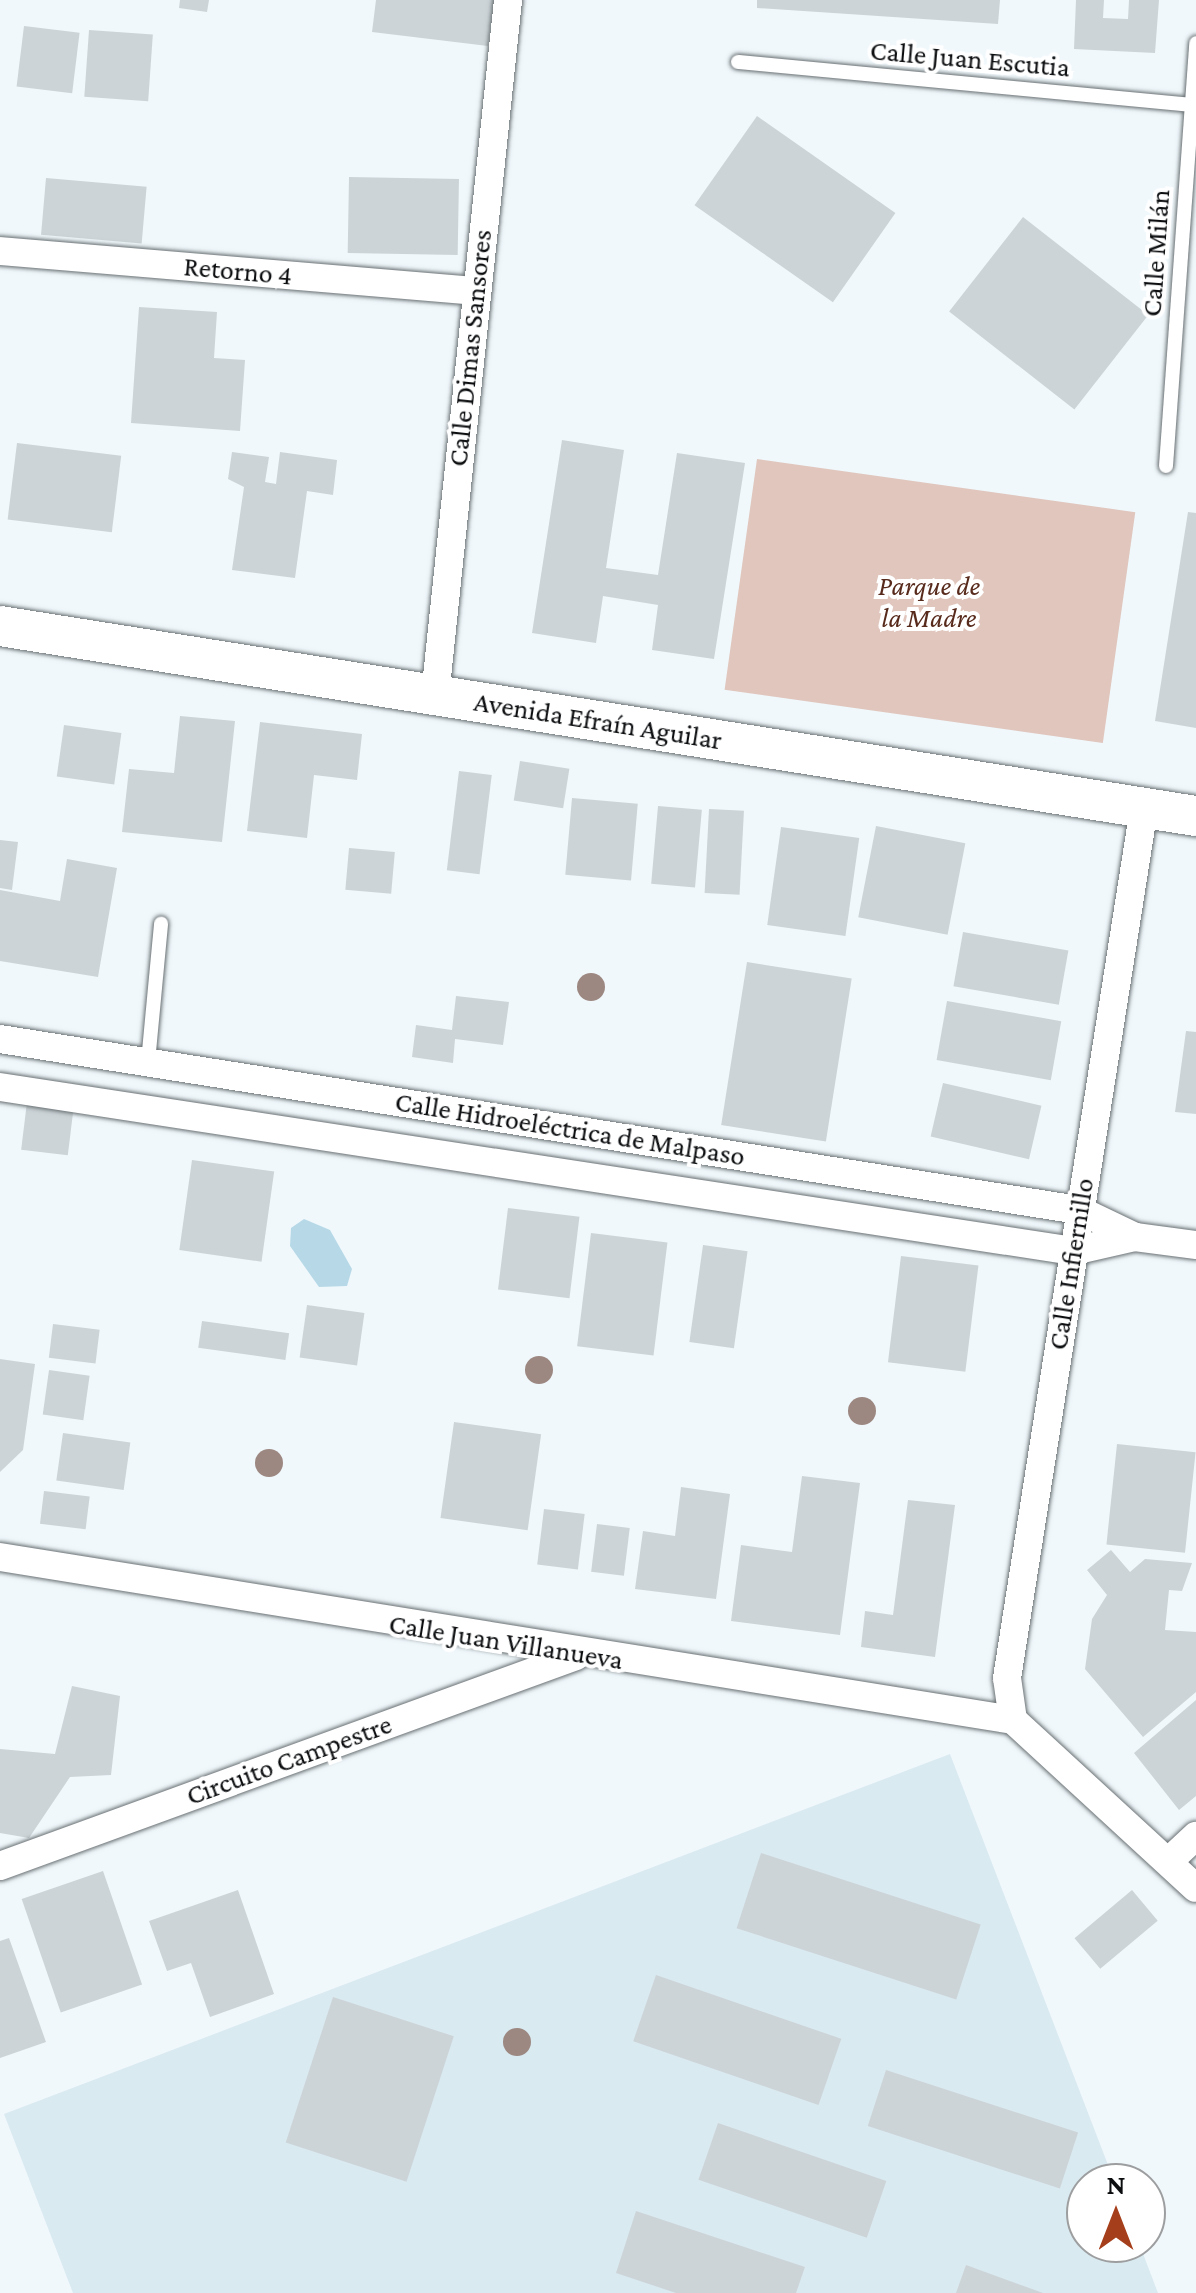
<!DOCTYPE html>
<html>
<head>
<meta charset="utf-8">
<style>
  body { margin:0 }
  #map { position:relative; width:1196px; height:2293px; overflow:hidden; background:#f0f8fc; font-family:"Crimson Pro",serif }
  div>[style] { position:absolute }
  .built>* { inset:0; background:#daeaf1 }
  .green>* { inset:0; background:#e0c6bd; transform-origin:0 0 }
  .water>* { inset:0; background:#b7d9e7 }
  .building>* { inset:0; background:#ccd4d8; transform-origin:0 0 }
  .roads { filter:drop-shadow(0 0 2px #697073) drop-shadow(0 0 2px #697073) }
  .service>* { height:14px; margin:-7px; padding:0 7px; transform-origin:7px; border-radius:7px; background:#fff }
  .minor>* { height:28px; margin:-14px; padding:0 14px; transform-origin:14px; border-radius:14px; background:#fff }
  .secondary>* { height:40px; margin:-20px; padding:0 20px; transform-origin:20px; border-radius:20px; background:#fff }
  .trees>* { width:28px; height:28px; margin:-14px; border-radius:50%; background:#9c8781 }
  span { translate:-50% -50%; white-space:nowrap; text-align:center; line-height:1.15; -webkit-text-stroke:8px #fff; paint-order:stroke }
  .street-label { font-size:28px; color:#0b0d0f }
  .park-label { font-size:28px; color:#572a1c; font-style:italic }
  .north { position:absolute; left:1066px; top:2163px; width:100px; height:100px; box-sizing:border-box; background:#fff; border:2px solid #9d9e9f; border-radius:50%; rotate:0deg; font-size:28px; font-weight:700; line-height:40px; text-align:center; color:#0b0d0f }
  .north::after { content:''; display:block; margin:auto; width:35px; height:45px; background:#a53e1a; clip-path:polygon(50% 0,100% 100%,50% 72%,0 100%) }
</style>
</head>
<body>
<div id="map">
  <div class="built">
    <div style="clip-path:polygon(950px 1754px,1115px 2183px,1086px 2183px,1086px 2243px,1139px 2243px,1158px 2293px,73px 2293px,4px 2114px)"></div>
  </div>
  <div class="green">
    <div style="left:757px;top:459px;width:382px;height:233px;rotate:8deg"></div>
  </div>
  <div class="water">
    <div style="clip-path:polygon(304px 1219px,330px 1230px,352px 1269px,347px 1286px,319px 1287px,290px 1246px,291px 1228px)"></div>
  </div>
  <div class="building">
    <div style="clip-path:polygon(180px 0,209px 0,207px 12px,179px 8px)"></div>
    <div style="clip-path:polygon(376px 0,494px 0,488px 46px,372px 32px)"></div>
    <div style="clip-path:polygon(757px 0,1000px 0,998px 24px,757px 8px)"></div>
    <div style="clip-path:polygon(1076px 0,1104px 0,1103px 18px,1128px 19px,1129px 0,1159px 0,1155px 53px,1074px 49px)"></div>
    <div style="left:24px;top:26px;width:56px;height:61px;rotate:7deg"></div>
    <div style="left:89px;top:30px;width:64px;height:67px;rotate:4deg"></div>
    <div style="left:757px;top:116px;width:169px;height:109px;rotate:35deg"></div>
    <div style="left:349px;top:177px;width:110px;height:76px;rotate:1deg"></div>
    <div style="left:46px;top:178px;width:101px;height:57px;rotate:5deg"></div>
    <div style="left:1023px;top:217px;width:159px;height:120px;rotate:38deg"></div>
    <div style="clip-path:polygon(139px 307px,217px 312px,214px 358px,245px 360px,240px 431px,131px 423px)"></div>
    <div style="clip-path:polygon(562px 440px,624px 450px,606px 568px,658px 575px,677px 453px,745px 463px,714px 659px,652px 650px,658px 605px,603px 596px,596px 643px,532px 633px)"></div>
    <div style="left:17px;top:443px;width:105px;height:77px;rotate:7deg"></div>
    <div style="clip-path:polygon(232px 452px,269px 457px,265px 482px,276px 484px,280px 452px,337px 460px,333px 495px,307px 491px,295px 578px,232px 570px,244px 487px,228px 479px)"></div>
    <div style="clip-path:polygon(1188px 512px,1196px 513px,1196px 728px,1155px 721px)"></div>
    <div style="clip-path:polygon(180px 716px,235px 721px,222px 842px,122px 832px,129px 769px,174px 773px)"></div>
    <div style="clip-path:polygon(260px 722px,362px 734px,357px 780px,314px 775px,307px 838px,247px 831px)"></div>
    <div style="left:64px;top:725px;width:58px;height:52px;rotate:8deg"></div>
    <div style="left:520px;top:761px;width:50px;height:40px;rotate:9deg"></div>
    <div style="left:459px;top:771px;width:33px;height:100px;rotate:7deg"></div>
    <div style="left:572px;top:798px;width:66px;height:77px;rotate:5deg"></div>
    <div style="left:658px;top:806px;width:44px;height:78px;rotate:5deg"></div>
    <div style="left:709px;top:809px;width:35px;height:84px;rotate:3deg"></div>
    <div style="left:876px;top:826px;width:91px;height:93px;rotate:11deg"></div>
    <div style="left:781px;top:827px;width:79px;height:99px;rotate:8deg"></div>
    <div style="clip-path:polygon(0 840px,18px 842px,12px 890px,0 888px)"></div>
    <div style="left:349px;top:848px;width:46px;height:42px;rotate:5deg"></div>
    <div style="clip-path:polygon(67px 859px,117px 868px,98px 977px,0 961px,0 890px,60px 901px)"></div>
    <div style="left:963px;top:932px;width:107px;height:55px;rotate:10deg"></div>
    <div style="left:747px;top:962px;width:106px;height:165px;rotate:9deg"></div>
    <div style="clip-path:polygon(456px 996px,509px 1002px,503px 1045px,455px 1039px,453px 1063px,412px 1057px,416px 1025px,452px 1030px)"></div>
    <div style="left:947px;top:1001px;width:116px;height:60px;rotate:10deg"></div>
    <div style="clip-path:polygon(1186px 1031px,1196px 1032px,1196px 1114px,1175px 1112px)"></div>
    <div style="left:943px;top:1083px;width:101px;height:55px;rotate:13deg"></div>
    <div style="left:27px;top:1102px;width:47px;height:48px;rotate:7deg"></div>
    <div style="left:192px;top:1160px;width:83px;height:91px;rotate:8deg"></div>
    <div style="left:508px;top:1208px;width:72px;height:82px;rotate:7deg"></div>
    <div style="left:591px;top:1233px;width:77px;height:114px;rotate:7deg"></div>
    <div style="left:703px;top:1245px;width:45px;height:98px;rotate:8deg"></div>
    <div style="left:901px;top:1256px;width:78px;height:107px;rotate:7deg"></div>
    <div style="left:307px;top:1305px;width:58px;height:53px;rotate:8deg"></div>
    <div style="left:202px;top:1321px;width:88px;height:27px;rotate:8deg"></div>
    <div style="left:53px;top:1324px;width:47px;height:34px;rotate:7deg"></div>
    <div style="clip-path:polygon(0 1359px,35px 1364px,23px 1450px,0 1472px)"></div>
    <div style="left:49px;top:1370px;width:41px;height:45px;rotate:8deg"></div>
    <div style="left:454px;top:1422px;width:88px;height:97px;rotate:8deg"></div>
    <div style="left:63px;top:1433px;width:68px;height:48px;rotate:8deg"></div>
    <div style="left:1117px;top:1444px;width:79px;height:101px;rotate:6deg"></div>
    <div style="clip-path:polygon(802px 1476px,860px 1483px,840px 1635px,731px 1621px,741px 1545px,792px 1552px)"></div>
    <div style="clip-path:polygon(681px 1487px,730px 1494px,716px 1599px,635px 1589px,643px 1531px,675px 1536px)"></div>
    <div style="left:44px;top:1491px;width:46px;height:33px;rotate:7deg"></div>
    <div style="clip-path:polygon(908px 1500px,955px 1505px,935px 1657px,861px 1647px,865px 1611px,893px 1615px)"></div>
    <div style="left:544px;top:1509px;width:41px;height:56px;rotate:7deg"></div>
    <div style="left:597px;top:1524px;width:33px;height:48px;rotate:7deg"></div>
    <div style="clip-path:polygon(1111px 1550px,1130px 1572px,1145px 1559px,1192px 1563px,1182px 1591px,1169px 1590px,1165px 1630px,1196px 1632px,1196px 1692px,1143px 1737px,1085px 1669px,1092px 1619px,1107px 1595px,1087px 1570px)"></div>
    <div style="clip-path:polygon(72px 1686px,120px 1696px,111px 1775px,70px 1777px,29px 1838px,0 1833px,0 1749px,55px 1754px)"></div>
    <div style="clip-path:polygon(1196px 1700px,1196px 1796px,1179px 1810px,1134px 1753px)"></div>
    <div style="left:761px;top:1853px;width:231px;height:79px;rotate:18deg"></div>
    <div style="left:103px;top:1871px;width:120px;height:86px;rotate:71deg"></div>
    <div style="clip-path:polygon(238px 1890px,274px 1994px,210px 2017px,191px 1963px,167px 1971px,149px 1921px)"></div>
    <div style="left:1132px;top:1890px;width:40px;height:75px;rotate:50deg"></div>
    <div style="clip-path:polygon(9px 1938px,46px 2042px,0 2058px,0 1941px)"></div>
    <div style="left:656px;top:1975px;width:196px;height:70px;rotate:19deg"></div>
    <div style="left:333px;top:1997px;width:127px;height:153px;rotate:18deg"></div>
    <div style="left:886px;top:2070px;width:202px;height:59px;rotate:18deg"></div>
    <div style="left:718px;top:2123px;width:178px;height:60px;rotate:19deg"></div>
    <div style="clip-path:polygon(636px 2211px,805px 2267px,796px 2293px,676px 2293px,616px 2273px)"></div>
    <div style="clip-path:polygon(966px 2265px,1043px 2293px,956px 2293px)"></div>
  </div>
  <div class="roads">
    <div class="service">
      <div style="left:738px;top:62px;width:460px;rotate:5.4deg"></div>
      <div style="left:1166px;top:466px;width:424px;rotate:-85.9deg"></div>
      <div style="left:148px;top:1062px;width:139px;rotate:-84.6deg"></div>
    </div>
    <div class="minor">
      <div style="left:0;top:251px;width:477px;rotate:4.8deg"></div>
      <div style="left:435px;top:696px;width:700px;rotate:-84.01deg"></div>
      <div style="left:0;top:1039px;width:1092px;rotate:9.01deg"></div>
      <div style="left:1079px;top:1210px;width:62px;rotate:25.7deg"></div>
      <div style="left:1135px;top:1237px;width:62px;rotate:7.5deg"></div>
      <div style="left:0;top:1087px;width:1085px;rotate:8.69deg"></div>
      <div style="left:1073px;top:1251px;width:64px;rotate:-12.7deg"></div>
      <div style="left:0;top:1557px;width:1026px;rotate:9.14deg"></div>
      <div style="left:1013px;top:1720px;width:42px;rotate:-98.1deg"></div>
      <div style="left:1007px;top:1678px;width:881px;rotate:-81.05deg"></div>
      <div style="left:1013px;top:1720px;width:248px;rotate:42.6deg"></div>
      <div style="left:1169px;top:1861px;width:37px;rotate:-43deg"></div>
      <div style="left:0;top:1866px;width:613px;rotate:-20.03deg"></div>
    </div>
    <div class="secondary">
      <div style="left:0;top:626px;width:1211px;rotate:9.03deg"></div>
    </div>
  </div>
  <div class="trees">
    <div style="left:591px;top:987px"></div>
    <div style="left:539px;top:1370px"></div>
    <div style="left:862px;top:1411px"></div>
    <div style="left:269px;top:1463px"></div>
    <div style="left:517px;top:2042px"></div>
  </div>
  <div class="street-label">
    <span style="left:970px;top:59px;rotate:5deg">Calle Juan Escutia</span>
    <span style="left:1156px;top:253px;rotate:-86deg">Calle Milán</span>
    <span style="left:238px;top:271px;rotate:5deg">Retorno 4</span>
    <span style="left:470px;top:348px;rotate:-84deg">Calle Dimas Sansores</span>
    <span style="left:598px;top:721px;rotate:9deg">Avenida Efraín Aguilar</span>
    <span style="left:570px;top:1129px;rotate:9deg">Calle Hidroeléctrica de Malpaso</span>
    <span style="left:1071px;top:1264px;rotate:-81deg">Calle Infiernillo</span>
    <span style="left:506px;top:1642px;rotate:9deg">Calle Juan Villanueva</span>
    <span style="left:289px;top:1760px;rotate:-20deg">Circuito Campestre</span>
  </div>
  <div class="park-label">
    <span style="left:929px;top:602px">Parque de<br>la Madre</span>
  </div>
  <div class="north">N</div>
</div>
</body>
</html>
